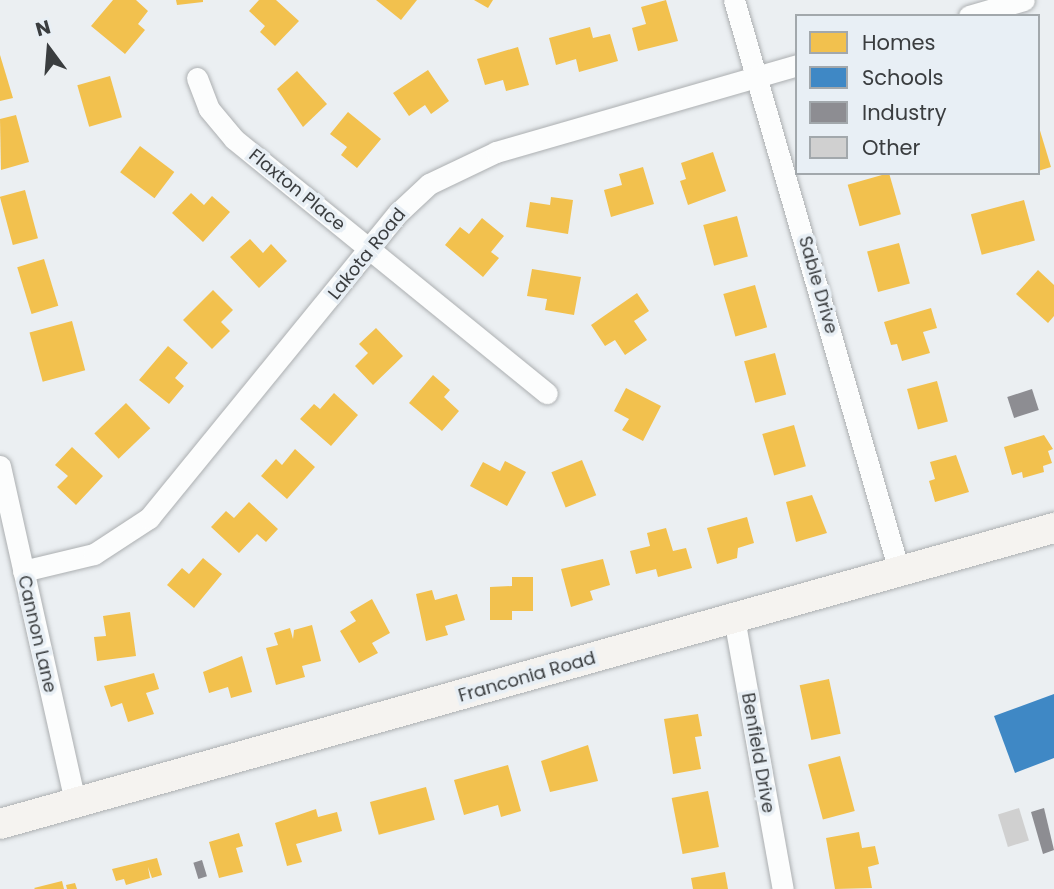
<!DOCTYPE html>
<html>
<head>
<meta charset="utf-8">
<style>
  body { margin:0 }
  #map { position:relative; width:1054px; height:889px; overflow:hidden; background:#ebeff2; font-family:Poppins,sans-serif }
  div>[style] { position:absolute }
  .homes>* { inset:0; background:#f2c14e; transform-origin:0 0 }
  .schools>* { inset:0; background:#3f88c5 }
  .industry>* { inset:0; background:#8d8d92; transform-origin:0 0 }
  .building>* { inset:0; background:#d0d0d0; transform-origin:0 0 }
  .roads { filter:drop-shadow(0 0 2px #acafb1) drop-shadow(0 0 2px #acafb1) }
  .street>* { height:21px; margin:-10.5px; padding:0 10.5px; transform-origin:10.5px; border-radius:10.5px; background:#fcfdfd }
  .secondary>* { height:30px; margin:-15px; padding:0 15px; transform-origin:15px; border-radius:15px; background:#f5f3f0 }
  span { translate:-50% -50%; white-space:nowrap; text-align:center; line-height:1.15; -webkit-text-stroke:7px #e8eff5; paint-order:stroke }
  .street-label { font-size:18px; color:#3a3d3f }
  .legend { position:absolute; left:795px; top:14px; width:245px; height:161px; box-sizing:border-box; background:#e8eff5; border:2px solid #a2a8ac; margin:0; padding:9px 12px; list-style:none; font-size:21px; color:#3a3d3f }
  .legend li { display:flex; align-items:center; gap:14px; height:35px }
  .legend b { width:35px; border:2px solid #a2a8ac }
  .north { position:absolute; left:14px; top:14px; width:70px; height:70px; -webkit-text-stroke:5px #e8eff5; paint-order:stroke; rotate:344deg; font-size:19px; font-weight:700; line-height:28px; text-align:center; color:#3a3d3f }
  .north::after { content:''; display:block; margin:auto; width:24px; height:32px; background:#3a3d3f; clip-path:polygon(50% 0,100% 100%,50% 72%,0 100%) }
</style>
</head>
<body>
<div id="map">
  <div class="homes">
    <div style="clip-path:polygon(113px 0,136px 0,148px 11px,138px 24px,145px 30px,125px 54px,91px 26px)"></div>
    <div style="clip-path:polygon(176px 0,203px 0,203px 2px,177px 5px)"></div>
    <div style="clip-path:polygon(259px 0,276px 0,299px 21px,275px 46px,260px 32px,265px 26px,249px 11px)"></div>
    <div style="clip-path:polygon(376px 0,417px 0,401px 20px)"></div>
    <div style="clip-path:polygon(474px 0,493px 0,488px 8px)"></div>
    <div style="clip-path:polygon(666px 0,678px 41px,638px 51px,632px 28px,646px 24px,641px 7px)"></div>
    <div style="clip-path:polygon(590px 27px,593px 38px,610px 34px,618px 61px,579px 72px,576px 59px,556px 65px,549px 38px)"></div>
    <div style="clip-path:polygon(518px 47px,529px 85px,506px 91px,503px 80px,485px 85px,477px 59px)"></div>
    <div style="clip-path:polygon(0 55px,13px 98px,0 101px)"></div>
    <div style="clip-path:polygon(428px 70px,449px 101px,431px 114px,425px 105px,409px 116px,393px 93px)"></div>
    <div style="clip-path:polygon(297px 71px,327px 104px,303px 127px,277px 89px)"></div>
    <div style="left:110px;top:76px;width:43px;height:34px;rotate:74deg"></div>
    <div style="clip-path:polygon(348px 112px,381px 139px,357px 168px,341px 155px,347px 147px,330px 134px)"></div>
    <div style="clip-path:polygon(16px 115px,29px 162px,1px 170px,0 119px)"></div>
    <div style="clip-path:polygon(1038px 124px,1051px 167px,1038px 171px)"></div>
    <div style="left:140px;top:146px;width:43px;height:33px;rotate:37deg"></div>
    <div style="clip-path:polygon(713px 152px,726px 191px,688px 205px,680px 181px,686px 179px,681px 163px)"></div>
    <div style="clip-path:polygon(643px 167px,654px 204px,611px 217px,604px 190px,622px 185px,619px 174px)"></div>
    <div style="left:889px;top:173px;width:43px;height:43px;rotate:74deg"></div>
    <div style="left:25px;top:190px;width:50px;height:26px;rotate:75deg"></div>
    <div style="clip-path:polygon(191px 193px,204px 205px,212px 196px,230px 212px,203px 242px,172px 213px)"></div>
    <div style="clip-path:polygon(551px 197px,573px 200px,568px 234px,526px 227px,530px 202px,550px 205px)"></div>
    <div style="left:1024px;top:200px;width:42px;height:55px;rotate:75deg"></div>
    <div style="left:737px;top:216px;width:42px;height:35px;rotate:75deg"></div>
    <div style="clip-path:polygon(482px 218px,504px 236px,491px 252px,499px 258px,483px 277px,445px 245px,460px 227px,469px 234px)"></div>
    <div style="clip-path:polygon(250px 239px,263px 253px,271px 244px,287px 261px,259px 288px,230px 257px)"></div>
    <div style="left:899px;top:243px;width:42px;height:33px;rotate:75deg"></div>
    <div style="left:44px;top:259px;width:49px;height:28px;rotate:73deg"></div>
    <div style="clip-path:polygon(532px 269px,581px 277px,574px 315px,545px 310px,547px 299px,527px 296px)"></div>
    <div style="clip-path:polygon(1038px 270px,1054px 285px,1054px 316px,1048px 323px,1016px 294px)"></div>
    <div style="left:755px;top:285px;width:44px;height:33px;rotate:74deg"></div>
    <div style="clip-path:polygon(213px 290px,233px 310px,221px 322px,230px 331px,212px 349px,183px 320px)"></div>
    <div style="clip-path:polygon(637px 293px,649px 311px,634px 321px,647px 340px,625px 355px,615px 340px,605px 346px,591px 325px)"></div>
    <div style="clip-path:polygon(931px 308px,937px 328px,923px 332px,930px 353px,902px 361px,897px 344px,891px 345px,884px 322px)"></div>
    <div style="left:72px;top:321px;width:51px;height:44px;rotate:75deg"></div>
    <div style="clip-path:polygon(376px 328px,403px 356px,373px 385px,355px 366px,368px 353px,359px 344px)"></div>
    <div style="clip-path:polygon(168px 346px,188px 363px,175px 378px,184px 386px,169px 404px,139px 380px)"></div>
    <div style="left:775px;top:353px;width:43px;height:32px;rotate:75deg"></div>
    <div style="clip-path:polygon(433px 375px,450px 390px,444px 397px,459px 411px,442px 431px,409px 403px)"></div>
    <div style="left:937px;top:381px;width:42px;height:31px;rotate:75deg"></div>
    <div style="clip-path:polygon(626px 388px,661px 406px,643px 441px,622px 430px,629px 419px,614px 411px)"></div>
    <div style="clip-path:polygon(334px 393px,358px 415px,331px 446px,300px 419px,314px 404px,320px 409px)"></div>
    <div style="left:126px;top:403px;width:35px;height:44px;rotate:46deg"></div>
    <div style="left:794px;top:425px;width:43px;height:33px;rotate:74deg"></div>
    <div style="clip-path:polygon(1044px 435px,1053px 449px,1048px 451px,1052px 463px,1043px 466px,1044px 472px,1023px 478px,1022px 472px,1012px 475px,1004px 447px)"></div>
    <div style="clip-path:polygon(72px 447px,103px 476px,76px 505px,57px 487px,68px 476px,55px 465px)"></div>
    <div style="clip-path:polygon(295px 449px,315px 467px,287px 499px,261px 476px,276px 459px,282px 465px)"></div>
    <div style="clip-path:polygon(956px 455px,969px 492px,935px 502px,929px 481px,935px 479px,930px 462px)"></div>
    <div style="left:582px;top:460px;width:38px;height:33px;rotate:68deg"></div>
    <div style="clip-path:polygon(505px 461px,526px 472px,507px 506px,470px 486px,483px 462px,500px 471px)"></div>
    <div style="clip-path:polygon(812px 495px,827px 533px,796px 542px,786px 502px)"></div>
    <div style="clip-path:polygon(249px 502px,278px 529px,266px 542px,257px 534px,239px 553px,211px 527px,226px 511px,234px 518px)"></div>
    <div style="clip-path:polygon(747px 517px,754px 543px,738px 548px,737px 558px,717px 564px,707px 528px)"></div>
    <div style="clip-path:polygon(666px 528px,673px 551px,686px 548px,692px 568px,658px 577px,656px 569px,636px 574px,630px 551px,650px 546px,647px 533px)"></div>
    <div style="clip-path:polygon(203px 558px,222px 574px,194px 608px,167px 585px,182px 568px,189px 574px)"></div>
    <div style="clip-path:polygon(603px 559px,610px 585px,590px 591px,593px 600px,571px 607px,561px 569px)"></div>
    <div style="clip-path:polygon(512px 577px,533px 577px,533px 611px,512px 611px,512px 620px,490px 620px,490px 587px,512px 586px)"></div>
    <div style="clip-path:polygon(432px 590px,435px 600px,457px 594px,465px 620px,445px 626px,448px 635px,426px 641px,416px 594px)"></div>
    <div style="clip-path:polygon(372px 599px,390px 633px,372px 643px,378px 653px,359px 663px,340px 631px,356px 621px,350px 612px)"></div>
    <div style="clip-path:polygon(130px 612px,136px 656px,97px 661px,94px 637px,106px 636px,103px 616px)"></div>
    <div style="clip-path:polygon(312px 625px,321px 661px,302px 666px,305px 677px,276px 685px,266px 648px,278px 645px,274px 633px,290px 628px,293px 639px,294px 630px)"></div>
    <div style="clip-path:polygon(242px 656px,252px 692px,231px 698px,228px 687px,209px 693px,203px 672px)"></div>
    <div style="clip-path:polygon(154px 673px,159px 689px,146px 693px,154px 714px,128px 722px,122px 703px,111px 707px,104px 686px)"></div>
    <div style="left:829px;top:679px;width:56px;height:30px;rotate:78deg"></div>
    <div style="clip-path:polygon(698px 714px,702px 736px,695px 737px,701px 769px,673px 774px,664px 719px)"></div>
    <div style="clip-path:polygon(588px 745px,598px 781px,550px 792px,541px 761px)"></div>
    <div style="left:840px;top:756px;width:57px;height:33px;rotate:75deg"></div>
    <div style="clip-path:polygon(508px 765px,521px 811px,501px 817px,498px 805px,464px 815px,454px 780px)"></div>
    <div style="left:426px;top:787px;width:34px;height:58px;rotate:75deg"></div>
    <div style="left:708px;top:791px;width:57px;height:37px;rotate:79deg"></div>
    <div style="clip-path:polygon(316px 809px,318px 817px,337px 812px,342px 831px,296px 844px,302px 862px,287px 866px,275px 823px)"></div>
    <div style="clip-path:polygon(859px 832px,862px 848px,875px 846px,879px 864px,868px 867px,872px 888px,835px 889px,826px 838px)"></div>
    <div style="clip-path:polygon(239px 833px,243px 846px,236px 848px,243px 872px,219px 878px,209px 842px)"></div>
    <div style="clip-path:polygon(157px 858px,162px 875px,152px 878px,148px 867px,150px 878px,126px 885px,124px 879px,116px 881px,112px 869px)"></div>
    <div style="clip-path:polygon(725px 872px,728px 889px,693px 889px,691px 878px)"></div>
    <div style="clip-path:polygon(62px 881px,64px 889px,35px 889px,34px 888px)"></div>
    <div style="clip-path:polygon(75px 883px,77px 889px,67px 889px,66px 885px)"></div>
  </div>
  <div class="schools">
    <div style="clip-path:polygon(1054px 694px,1054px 758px,1015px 773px,994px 716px)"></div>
  </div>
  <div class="industry">
    <div style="left:1032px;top:389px;width:22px;height:26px;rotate:72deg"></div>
    <div style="clip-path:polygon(1044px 808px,1054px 850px,1043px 854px,1031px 812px)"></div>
    <div style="left:202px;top:860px;width:17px;height:9px;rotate:73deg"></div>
  </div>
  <div class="building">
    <div style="left:1019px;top:808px;width:34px;height:22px;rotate:73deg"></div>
  </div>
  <div class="roads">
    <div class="street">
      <div style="left:734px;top:0;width:594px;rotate:73.88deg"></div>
      <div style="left:969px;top:16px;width:57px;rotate:-16.2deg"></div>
      <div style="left:197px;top:78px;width:33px;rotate:69deg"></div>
      <div style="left:209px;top:109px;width:39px;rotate:50deg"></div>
      <div style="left:234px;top:139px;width:403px;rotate:39.1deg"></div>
      <div style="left:0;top:466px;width:344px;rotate:77.4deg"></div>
      <div style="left:23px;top:571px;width:73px;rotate:-13.5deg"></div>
      <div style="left:94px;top:554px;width:66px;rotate:-33.2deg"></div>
      <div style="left:149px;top:518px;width:395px;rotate:-50.8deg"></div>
      <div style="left:399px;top:212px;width:41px;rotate:-43deg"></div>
      <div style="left:429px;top:184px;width:74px;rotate:-25.5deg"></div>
      <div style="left:496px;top:152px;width:313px;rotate:-16.1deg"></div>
      <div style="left:734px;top:618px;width:275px;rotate:79.8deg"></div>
    </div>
    <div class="secondary">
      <div style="left:0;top:824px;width:1095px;rotate:-15.69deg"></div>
    </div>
  </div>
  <div class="street-label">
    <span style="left:297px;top:190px;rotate:39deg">Flaxton Place</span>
    <span style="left:367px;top:254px;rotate:-51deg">Lakota Road</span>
    <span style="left:818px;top:285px;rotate:74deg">Sable Drive</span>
    <span style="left:37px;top:634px;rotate:77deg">Cannon Lane</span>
    <span style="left:527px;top:677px;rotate:-16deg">Franconia Road</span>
    <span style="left:758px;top:753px;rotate:80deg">Benfield Drive</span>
  </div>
  <ul class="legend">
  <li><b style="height:19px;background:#f2c14e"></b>Homes</li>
  <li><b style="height:19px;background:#3f88c5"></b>Schools</li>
  <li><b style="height:19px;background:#8d8d92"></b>Industry</li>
  <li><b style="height:19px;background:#d0d0d0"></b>Other</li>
  </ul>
  <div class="north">N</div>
</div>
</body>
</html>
